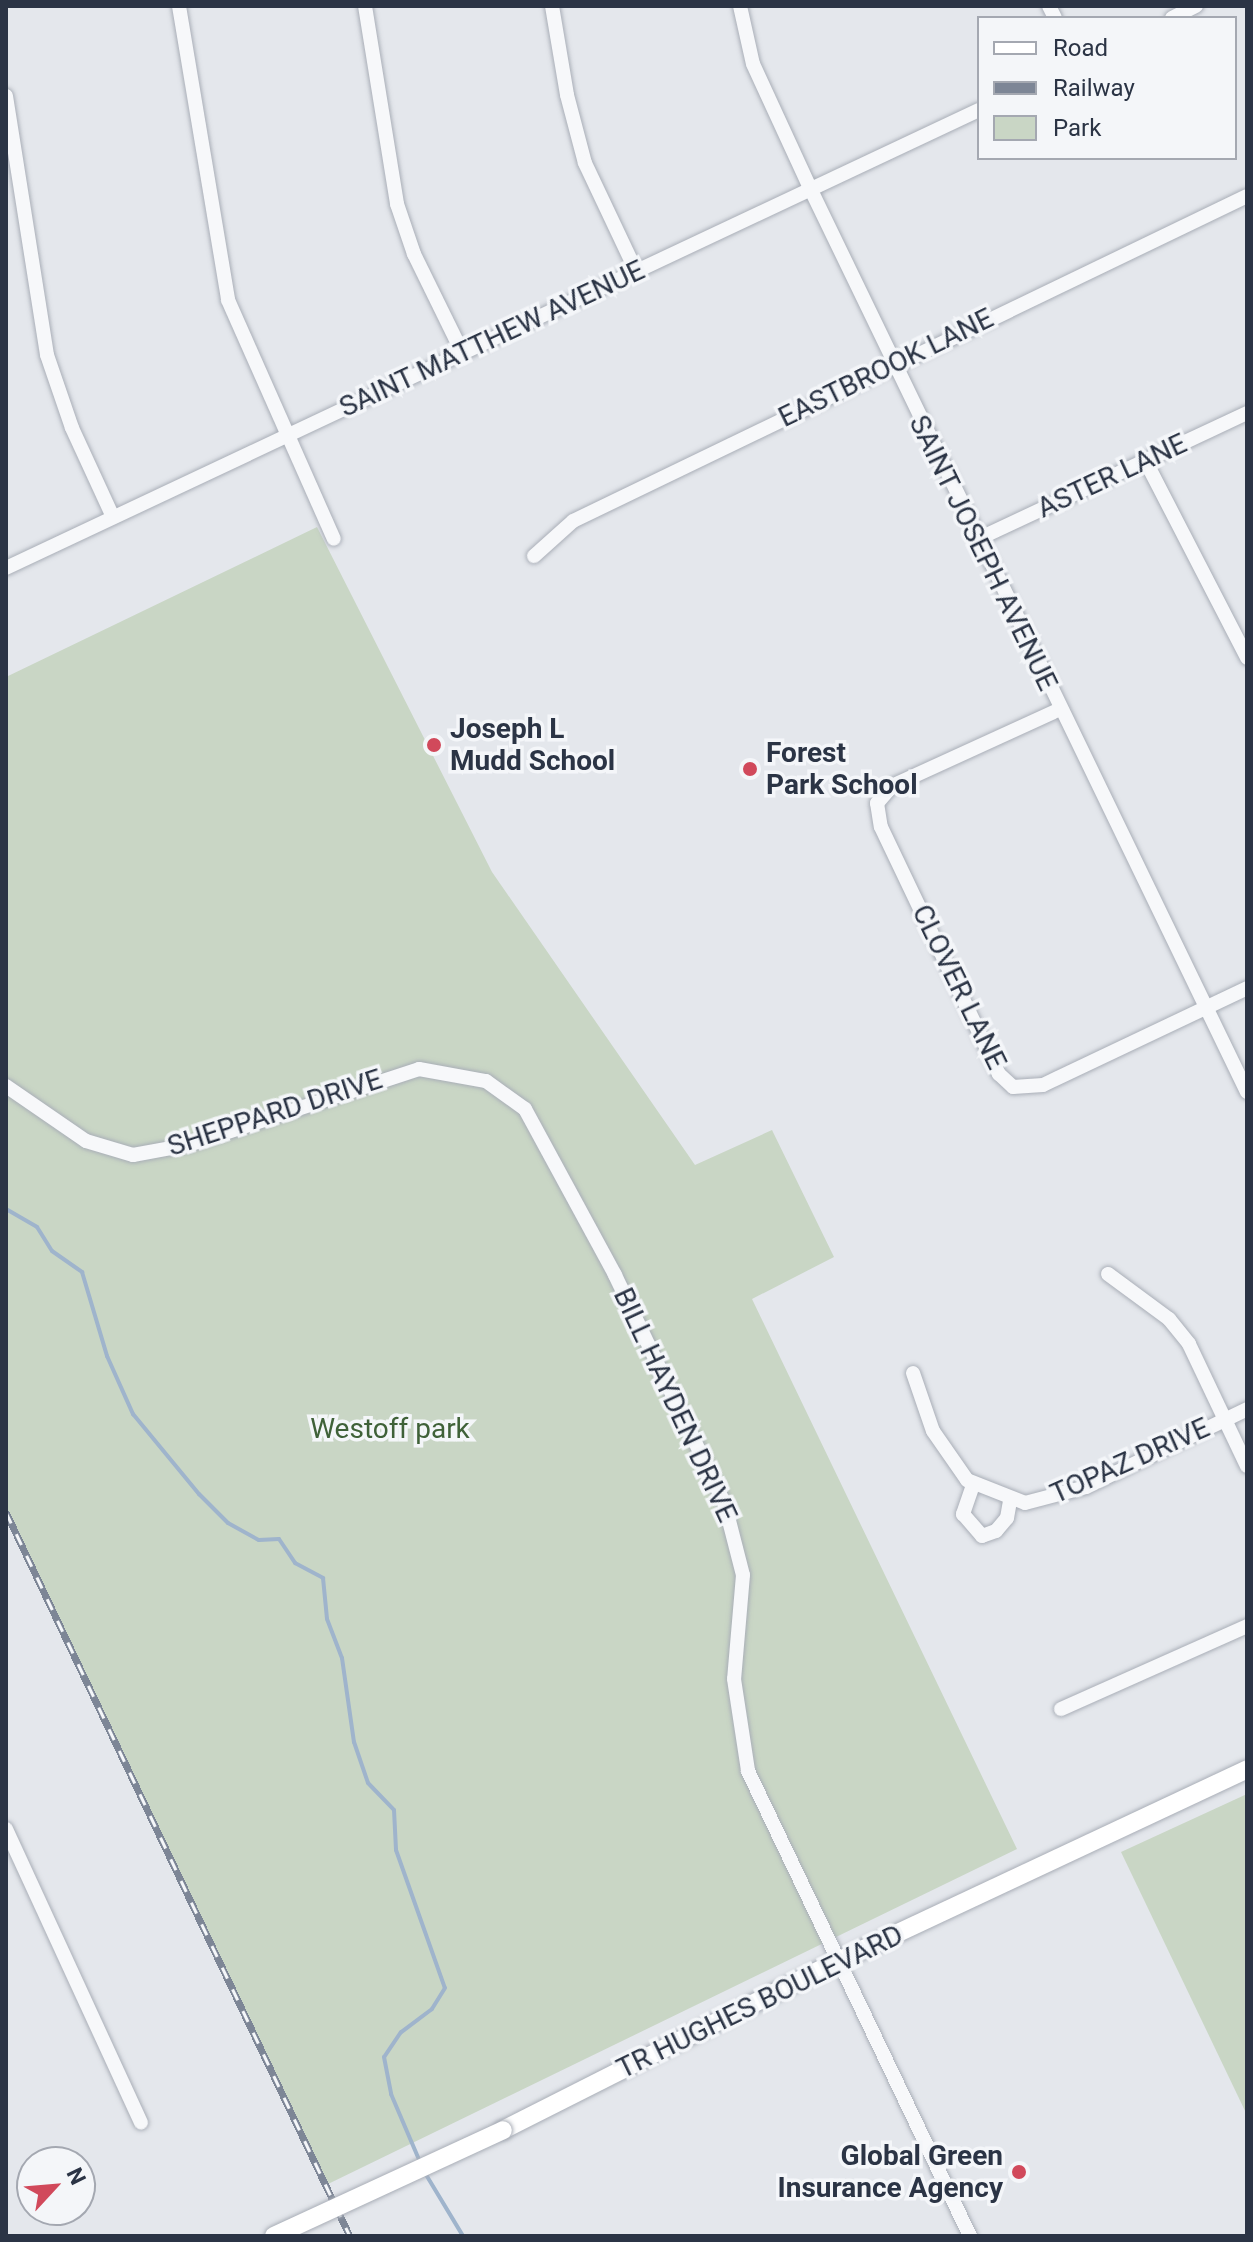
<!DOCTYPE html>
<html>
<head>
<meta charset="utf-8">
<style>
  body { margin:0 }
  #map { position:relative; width:1253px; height:2242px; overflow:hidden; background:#e4e7ec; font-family:Roboto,sans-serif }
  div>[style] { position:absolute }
  .green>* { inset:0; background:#c9d6c5 }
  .stream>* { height:4px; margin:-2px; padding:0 2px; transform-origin:2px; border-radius:2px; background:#9fb4cc }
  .roads { filter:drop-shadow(0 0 2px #a9aeb7) drop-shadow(0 0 2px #a9aeb7) }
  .street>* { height:14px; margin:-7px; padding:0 7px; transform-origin:7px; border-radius:7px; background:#f7f8fa }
  .secondary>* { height:18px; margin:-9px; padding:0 9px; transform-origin:9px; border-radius:9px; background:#fff }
  .rail>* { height:7px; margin-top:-3.5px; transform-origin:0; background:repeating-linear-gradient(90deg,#f4f6f9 0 12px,#7d8696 0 24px); box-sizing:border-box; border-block:2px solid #7d8696 }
  .bridges { filter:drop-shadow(0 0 2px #a9aeb7) drop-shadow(0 0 2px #a9aeb7) }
  .secondary-bridge>* { height:18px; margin:-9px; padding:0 9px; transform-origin:9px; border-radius:9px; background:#fff }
  .dots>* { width:22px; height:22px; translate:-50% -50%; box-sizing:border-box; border:4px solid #f4f6f9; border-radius:50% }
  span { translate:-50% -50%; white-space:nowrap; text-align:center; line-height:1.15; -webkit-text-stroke:7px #f4f6f9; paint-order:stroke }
  .street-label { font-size:28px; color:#2b3445 }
  .poi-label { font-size:28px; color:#2b3445; font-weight:700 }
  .left { translate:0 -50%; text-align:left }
  .right { translate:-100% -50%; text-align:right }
  .park-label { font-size:28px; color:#3f6138 }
  .frame { position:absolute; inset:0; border:8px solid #2b3445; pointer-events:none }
  .legend { position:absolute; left:977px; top:16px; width:260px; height:144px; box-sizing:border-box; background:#f4f6f9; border:2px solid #a4a8b1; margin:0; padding:10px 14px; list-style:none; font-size:24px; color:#2b3445 }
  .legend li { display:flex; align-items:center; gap:16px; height:40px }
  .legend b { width:40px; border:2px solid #a4a8b1 }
  .north { position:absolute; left:16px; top:2146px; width:80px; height:80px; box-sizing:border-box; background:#f4f6f9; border:2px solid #a4a8b1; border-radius:50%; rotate:64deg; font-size:22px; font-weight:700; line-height:32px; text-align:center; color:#2b3445 }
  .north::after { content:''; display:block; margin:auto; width:28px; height:36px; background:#d1495b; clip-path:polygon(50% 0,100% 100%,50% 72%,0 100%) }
</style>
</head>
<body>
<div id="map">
  <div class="green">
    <div style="clip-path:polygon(317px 527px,492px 872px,695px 1165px,772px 1130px,834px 1257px,752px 1299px,1017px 1849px,326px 2185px,6px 1515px,6px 677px)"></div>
    <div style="clip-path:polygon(1247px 1794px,1247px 2115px,1121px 1852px)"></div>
  </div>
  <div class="stream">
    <div style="left:6px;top:1209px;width:36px;rotate:30deg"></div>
    <div style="left:37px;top:1227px;width:28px;rotate:58deg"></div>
    <div style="left:52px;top:1251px;width:37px;rotate:35deg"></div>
    <div style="left:82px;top:1272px;width:88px;rotate:73.4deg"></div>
    <div style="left:107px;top:1356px;width:64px;rotate:65.9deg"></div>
    <div style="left:133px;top:1414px;width:104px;rotate:50.5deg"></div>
    <div style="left:199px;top:1494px;width:41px;rotate:45deg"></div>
    <div style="left:228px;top:1523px;width:35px;rotate:29deg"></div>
    <div style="left:259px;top:1540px;width:20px;rotate:-3deg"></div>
    <div style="left:279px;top:1539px;width:29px;rotate:56deg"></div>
    <div style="left:295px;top:1563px;width:32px;rotate:28deg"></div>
    <div style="left:323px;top:1578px;width:41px;rotate:84.4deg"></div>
    <div style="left:327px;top:1619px;width:42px;rotate:69deg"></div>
    <div style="left:342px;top:1658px;width:85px;rotate:81.9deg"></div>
    <div style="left:354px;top:1742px;width:43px;rotate:71.1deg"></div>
    <div style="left:368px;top:1783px;width:37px;rotate:46deg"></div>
    <div style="left:394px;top:1810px;width:40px;rotate:87.1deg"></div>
    <div style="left:396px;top:1850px;width:146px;rotate:70.5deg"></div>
    <div style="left:445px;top:1988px;width:25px;rotate:122deg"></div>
    <div style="left:432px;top:2009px;width:39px;rotate:143deg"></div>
    <div style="left:401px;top:2032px;width:30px;rotate:124deg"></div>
    <div style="left:384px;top:2057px;width:38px;rotate:79deg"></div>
    <div style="left:391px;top:2094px;width:74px;rotate:66.9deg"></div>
    <div style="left:425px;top:2173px;width:74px;rotate:58.9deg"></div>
    <div style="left:577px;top:2236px;width:23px"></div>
  </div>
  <div class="roads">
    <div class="street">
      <div style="left:179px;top:6px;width:298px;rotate:80.5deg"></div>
      <div style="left:228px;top:300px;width:261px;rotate:66.1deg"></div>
      <div style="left:365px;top:6px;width:201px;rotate:80.8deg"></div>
      <div style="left:397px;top:204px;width:53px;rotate:71.2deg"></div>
      <div style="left:414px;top:254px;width:109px;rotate:63.9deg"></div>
      <div style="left:552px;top:6px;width:90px;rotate:80.4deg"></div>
      <div style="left:567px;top:95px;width:70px;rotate:75.2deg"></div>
      <div style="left:585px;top:163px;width:119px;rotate:64.7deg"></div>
      <div style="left:740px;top:6px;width:59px;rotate:77.4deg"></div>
      <div style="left:753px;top:64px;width:139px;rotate:65.3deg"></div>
      <div style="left:811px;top:190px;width:1002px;rotate:64.2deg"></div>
      <div style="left:1049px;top:6px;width:13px;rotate:63deg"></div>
      <div style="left:1172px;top:18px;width:27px;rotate:-27deg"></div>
      <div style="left:6px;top:96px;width:262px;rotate:81deg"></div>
      <div style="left:47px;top:355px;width:77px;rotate:71.1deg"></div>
      <div style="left:72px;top:428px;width:98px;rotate:65.3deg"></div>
      <div style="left:1145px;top:460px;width:223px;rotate:62.7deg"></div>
      <div style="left:978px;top:539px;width:297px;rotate:-25.1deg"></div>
      <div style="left:534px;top:556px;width:52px;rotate:-41.9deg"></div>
      <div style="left:573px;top:521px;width:748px;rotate:-25.74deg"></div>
      <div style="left:6px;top:568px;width:1075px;rotate:-25.21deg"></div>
      <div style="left:1058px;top:710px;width:183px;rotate:155.4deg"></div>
      <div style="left:892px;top:786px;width:23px;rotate:131deg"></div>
      <div style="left:877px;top:803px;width:24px;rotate:81deg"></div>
      <div style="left:881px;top:827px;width:274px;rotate:64.5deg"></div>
      <div style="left:999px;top:1074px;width:19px;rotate:43deg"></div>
      <div style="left:1013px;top:1087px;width:30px;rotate:-4deg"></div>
      <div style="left:1043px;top:1085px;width:226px;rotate:-25.4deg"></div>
      <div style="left:6px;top:1086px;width:97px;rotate:34.5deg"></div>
      <div style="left:86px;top:1141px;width:49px;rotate:16.6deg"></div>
      <div style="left:133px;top:1155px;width:56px;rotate:-10.3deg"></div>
      <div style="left:188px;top:1145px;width:243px;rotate:-18.2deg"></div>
      <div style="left:419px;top:1069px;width:68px;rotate:10.2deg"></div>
      <div style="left:486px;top:1081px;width:48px;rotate:35.7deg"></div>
      <div style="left:525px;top:1109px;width:189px;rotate:61.5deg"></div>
      <div style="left:615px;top:1275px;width:255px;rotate:64.4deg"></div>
      <div style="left:725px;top:1505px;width:72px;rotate:75.6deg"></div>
      <div style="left:743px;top:1575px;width:104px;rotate:94.9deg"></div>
      <div style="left:734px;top:1679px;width:93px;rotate:81.3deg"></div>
      <div style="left:748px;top:1771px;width:515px;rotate:64.48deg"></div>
      <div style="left:1108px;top:1274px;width:76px;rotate:36.4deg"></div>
      <div style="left:1169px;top:1319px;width:32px;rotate:51deg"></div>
      <div style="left:1189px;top:1344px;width:135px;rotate:64.6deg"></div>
      <div style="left:913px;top:1373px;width:61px;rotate:71deg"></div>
      <div style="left:933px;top:1431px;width:60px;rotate:55.2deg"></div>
      <div style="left:967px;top:1480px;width:62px;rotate:21.6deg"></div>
      <div style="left:1025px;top:1503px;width:63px;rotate:-14.7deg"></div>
      <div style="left:1086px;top:1487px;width:179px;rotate:-25.8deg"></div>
      <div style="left:973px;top:1485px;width:31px;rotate:109deg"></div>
      <div style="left:963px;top:1514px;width:29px;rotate:49deg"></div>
      <div style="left:982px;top:1536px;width:15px;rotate:-20deg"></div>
      <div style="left:996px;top:1531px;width:17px;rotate:-50deg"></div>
      <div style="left:1007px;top:1518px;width:17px;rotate:-80deg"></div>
      <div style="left:1061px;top:1709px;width:204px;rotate:-24deg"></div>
      <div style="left:6px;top:1829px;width:323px;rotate:65.3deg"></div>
    </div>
    <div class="secondary">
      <div style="left:503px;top:2130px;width:375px;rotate:-26.8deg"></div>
      <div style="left:838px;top:1961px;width:452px;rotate:-25.1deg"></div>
    </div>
  </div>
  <div class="rail">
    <div style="left:6px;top:1512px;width:802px;rotate:64.59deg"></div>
  </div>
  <div class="bridges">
    <div class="secondary-bridge">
      <div style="left:274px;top:2236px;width:252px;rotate:-24.8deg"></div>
    </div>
  </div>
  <div class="dots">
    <div style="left:434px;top:745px;background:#d1495b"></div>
    <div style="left:750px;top:769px;background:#d1495b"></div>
    <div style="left:1019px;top:2172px;background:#d1495b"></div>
  </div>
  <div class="street-label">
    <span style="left:492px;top:339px;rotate:-25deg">SAINT MATTHEW AVENUE</span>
    <span style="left:886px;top:368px;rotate:-26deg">EASTBROOK LANE</span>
    <span style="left:1112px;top:476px;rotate:-25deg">ASTER LANE</span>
    <span style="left:983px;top:553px;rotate:64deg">SAINT JOSEPH AVENUE</span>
    <span style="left:959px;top:987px;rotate:64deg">CLOVER LANE</span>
    <span style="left:275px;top:1113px;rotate:-18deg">SHEPPARD DRIVE</span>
    <span style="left:675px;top:1405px;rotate:65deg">BILL HAYDEN DRIVE</span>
    <span style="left:1130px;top:1461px;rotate:-24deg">TOPAZ DRIVE</span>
    <span style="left:760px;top:2002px;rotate:-26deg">TR HUGHES BOULEVARD</span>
  </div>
  <div class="poi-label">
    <span class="left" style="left:450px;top:745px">Joseph L<br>Mudd School</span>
    <span class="left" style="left:766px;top:769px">Forest<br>Park School</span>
    <span class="right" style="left:1003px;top:2172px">Global Green<br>Insurance Agency</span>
  </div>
  <div class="park-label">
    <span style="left:390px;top:1429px">Westoff park</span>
  </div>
  <div class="frame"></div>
  <ul class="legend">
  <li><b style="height:10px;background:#fff"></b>Road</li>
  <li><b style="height:10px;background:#7d8696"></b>Railway</li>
  <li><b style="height:22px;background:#c9d6c5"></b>Park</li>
  </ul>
  <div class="north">N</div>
</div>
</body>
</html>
